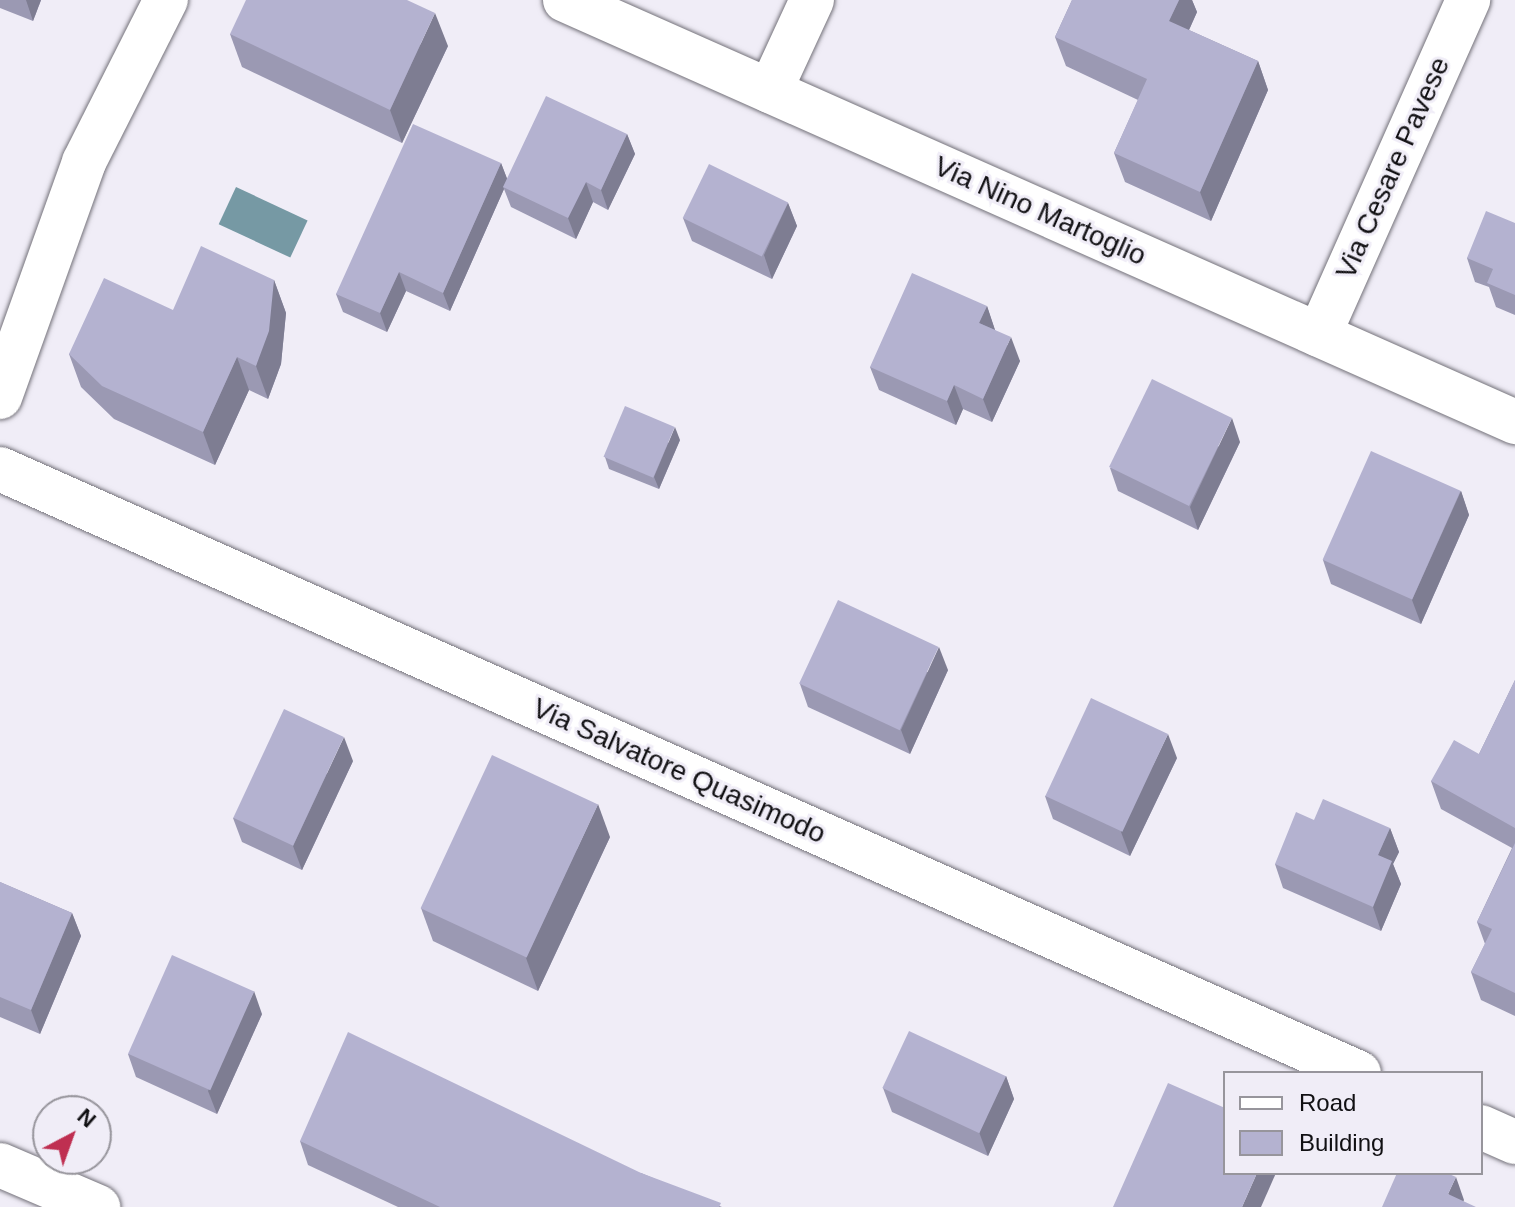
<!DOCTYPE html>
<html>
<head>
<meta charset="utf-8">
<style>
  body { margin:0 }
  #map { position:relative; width:1515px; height:1207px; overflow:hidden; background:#f0edf7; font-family:Helvetica,sans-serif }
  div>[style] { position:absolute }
  .water>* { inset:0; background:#7699a4; transform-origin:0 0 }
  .roads { filter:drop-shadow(0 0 2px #74727a) drop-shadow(0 0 2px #74727a) }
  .minor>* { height:44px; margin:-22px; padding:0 22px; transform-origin:22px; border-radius:22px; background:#fff }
  .wall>* { inset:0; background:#9b99b3 }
  .shaded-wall>* { inset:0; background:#7e7d92 }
  .building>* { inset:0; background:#b4b2d0; transform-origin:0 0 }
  span { translate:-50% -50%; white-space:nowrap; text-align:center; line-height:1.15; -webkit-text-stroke:6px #f0edf7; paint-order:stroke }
  .street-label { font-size:28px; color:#111013 }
  .legend { position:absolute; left:1223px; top:1071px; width:260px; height:104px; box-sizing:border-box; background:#f0edf7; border:2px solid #97959c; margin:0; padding:10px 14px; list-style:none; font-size:24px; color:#111013 }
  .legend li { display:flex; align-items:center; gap:16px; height:40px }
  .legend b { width:40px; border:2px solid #97959c }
  .north { position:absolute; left:32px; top:1095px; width:80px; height:80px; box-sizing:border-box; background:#f0edf7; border:2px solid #97959c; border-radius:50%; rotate:41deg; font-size:22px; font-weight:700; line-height:32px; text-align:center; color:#111013 }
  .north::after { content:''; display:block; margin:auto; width:28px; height:36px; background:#bf2f51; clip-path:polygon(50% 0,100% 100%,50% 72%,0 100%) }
</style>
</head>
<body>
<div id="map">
  <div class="water">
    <div style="left:236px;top:187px;width:79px;height:41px;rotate:25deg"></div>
  </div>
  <div class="roads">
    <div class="minor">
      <div style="left:565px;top:0;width:1040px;rotate:23.95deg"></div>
      <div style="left:770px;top:91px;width:100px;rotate:-65.2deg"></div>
      <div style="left:1319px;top:335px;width:367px;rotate:-66deg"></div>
      <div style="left:0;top:397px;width:250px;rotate:-70.3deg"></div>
      <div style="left:84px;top:162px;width:182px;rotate:-63.2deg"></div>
      <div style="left:0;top:469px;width:1487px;rotate:23.96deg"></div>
      <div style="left:1481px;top:1127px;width:37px;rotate:24deg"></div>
      <div style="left:0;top:1165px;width:107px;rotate:23.2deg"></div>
    </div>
  </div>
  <div class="wall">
    <div style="clip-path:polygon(0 0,41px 0,33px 21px,0 8px)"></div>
    <div style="clip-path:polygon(1072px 0,1192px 0,1197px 12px,1189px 30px,1258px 61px,1268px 90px,1211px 221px,1125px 182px,1114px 153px,1138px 100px,1066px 66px,1055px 37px)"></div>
    <div style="clip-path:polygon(230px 34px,448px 46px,402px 143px,242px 67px)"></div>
    <div style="clip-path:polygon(627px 134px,635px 154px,608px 210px,593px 202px,576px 239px,511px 207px,504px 189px,450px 311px,406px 291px,387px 332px,343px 312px,336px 294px,501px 163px,507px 179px)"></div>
    <div style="clip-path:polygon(788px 203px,797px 226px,772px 279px,692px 241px,683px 218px)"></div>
    <div style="clip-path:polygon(1515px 223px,1515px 315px,1496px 307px,1489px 287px,1475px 282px,1467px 258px)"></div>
    <div style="clip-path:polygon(274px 280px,286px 313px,281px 364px,268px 399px,249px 390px,215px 465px,114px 419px,81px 387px,69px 354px,173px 310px)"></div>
    <div style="clip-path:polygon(987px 306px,995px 330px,1020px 361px,992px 422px,963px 409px,956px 425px,879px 390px,870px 367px)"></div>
    <div style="clip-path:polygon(680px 440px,659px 489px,609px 469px,605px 457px)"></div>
    <div style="clip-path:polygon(1240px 442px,1198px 530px,1118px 491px,1110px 468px)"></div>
    <div style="clip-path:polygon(1461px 491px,1469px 515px,1421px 624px,1331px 584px,1323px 560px)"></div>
    <div style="clip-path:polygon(948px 670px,910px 754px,808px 707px,800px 684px)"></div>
    <div style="clip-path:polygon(1515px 680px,1515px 1016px,1481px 1000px,1471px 972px,1485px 944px,1477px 922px,1512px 848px,1441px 809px,1431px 781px,1479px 754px)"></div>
    <div style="clip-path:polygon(1177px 758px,1130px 856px,1053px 819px,1045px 796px)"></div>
    <div style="clip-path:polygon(353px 761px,302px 870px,242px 842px,233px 818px)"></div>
    <div style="clip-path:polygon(1390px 828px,1399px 852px,1393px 864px,1401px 884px,1381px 931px,1283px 888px,1275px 864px)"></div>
    <div style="clip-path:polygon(610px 837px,538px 991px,433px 941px,421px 908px)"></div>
    <div style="clip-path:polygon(0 882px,72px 913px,81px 936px,40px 1034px,0 1017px)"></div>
    <div style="clip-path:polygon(262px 1014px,217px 1114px,136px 1077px,128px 1054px)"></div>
    <div style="clip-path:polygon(1006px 1076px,1014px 1099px,988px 1156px,892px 1112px,883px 1088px)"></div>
    <div style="clip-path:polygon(300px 1141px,641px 1173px,722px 1207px,398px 1207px,308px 1165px)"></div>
  </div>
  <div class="shaded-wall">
    <div style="clip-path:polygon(26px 0,41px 0,33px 21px)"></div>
    <div style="clip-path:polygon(1179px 0,1192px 0,1197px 12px,1180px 50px,1169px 21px)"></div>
    <div style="clip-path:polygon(435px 13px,448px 46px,402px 143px,390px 110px)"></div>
    <div style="clip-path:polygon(1258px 61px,1268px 90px,1211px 221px,1200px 192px)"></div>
    <div style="clip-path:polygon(627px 134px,635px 154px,608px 210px,601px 190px)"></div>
    <div style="clip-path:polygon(501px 163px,508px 181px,503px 187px,504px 189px,450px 311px,443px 293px)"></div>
    <div style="clip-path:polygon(586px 182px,593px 202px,576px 239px,568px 218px)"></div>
    <div style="clip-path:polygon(788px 203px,797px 226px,772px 279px,764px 255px)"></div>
    <div style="clip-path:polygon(399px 272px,406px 291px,387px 332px,380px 313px)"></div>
    <div style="clip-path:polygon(274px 280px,286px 313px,281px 364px,268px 399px,256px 366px)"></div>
    <div style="clip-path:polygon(987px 306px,995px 330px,979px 323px)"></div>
    <div style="clip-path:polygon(1011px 337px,1020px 361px,992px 422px,983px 399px)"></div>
    <div style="clip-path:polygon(237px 357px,249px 390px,215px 465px,203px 432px)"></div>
    <div style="clip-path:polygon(954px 385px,963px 409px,956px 425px,947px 401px)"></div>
    <div style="clip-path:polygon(1232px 418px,1240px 442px,1198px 530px,1190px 507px)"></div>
    <div style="clip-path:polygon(675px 427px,680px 440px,659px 489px,654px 477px)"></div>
    <div style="clip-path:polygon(1461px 491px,1469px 515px,1421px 624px,1412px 600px)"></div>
    <div style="clip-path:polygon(939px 647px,948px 670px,910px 754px,901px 730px)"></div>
    <div style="clip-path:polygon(1168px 734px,1177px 758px,1130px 856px,1121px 832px)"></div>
    <div style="clip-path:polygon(344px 737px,353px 761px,302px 870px,293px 846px)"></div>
    <div style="clip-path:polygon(598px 804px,610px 837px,538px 991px,526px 958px)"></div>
    <div style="clip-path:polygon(1390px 828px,1399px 852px,1393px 864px,1401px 884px,1381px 931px,1373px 907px,1378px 855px)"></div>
    <div style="clip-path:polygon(72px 913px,81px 936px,40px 1034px,31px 1010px)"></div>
    <div style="clip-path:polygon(254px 991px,262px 1014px,217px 1114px,208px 1091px)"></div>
    <div style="clip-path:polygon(1006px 1076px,1014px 1099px,988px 1156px,979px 1132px)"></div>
    <div style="clip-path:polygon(1257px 1173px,1276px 1173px,1261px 1207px,1242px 1207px)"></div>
    <div style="clip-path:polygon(1456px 1177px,1464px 1200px,1461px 1207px,1448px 1194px)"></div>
  </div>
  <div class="building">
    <div style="clip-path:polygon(246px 0,407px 0,435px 13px,390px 110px,230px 34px)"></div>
    <div style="clip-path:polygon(1072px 0,1179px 0,1169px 21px,1258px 61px,1200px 192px,1114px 153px,1147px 79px,1055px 37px)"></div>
    <div style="clip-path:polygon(546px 96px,627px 134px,601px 190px,586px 182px,568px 218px,503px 187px)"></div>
    <div style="clip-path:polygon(413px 124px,501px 163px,443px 293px,399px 272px,380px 313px,336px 294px)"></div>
    <div style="left:709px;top:164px;width:88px;height:60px;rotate:26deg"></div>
    <div style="clip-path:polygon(1486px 211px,1515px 223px,1515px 295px,1487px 283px,1493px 269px,1467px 258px)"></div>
    <div style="clip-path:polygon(201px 246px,274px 280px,269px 331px,256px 366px,237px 357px,203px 432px,102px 386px,69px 354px,104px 278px,173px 310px)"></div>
    <div style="clip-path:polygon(912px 273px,987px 306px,979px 323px,1011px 337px,983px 399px,954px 385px,947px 401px,870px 367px)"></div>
    <div style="left:1152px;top:379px;width:89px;height:98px;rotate:26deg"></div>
    <div style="left:625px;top:406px;width:54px;height:55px;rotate:23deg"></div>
    <div style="left:1371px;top:451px;width:98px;height:119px;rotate:24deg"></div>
    <div style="left:838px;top:600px;width:111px;height:92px;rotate:25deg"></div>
    <div style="clip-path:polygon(1515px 680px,1515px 828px,1431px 781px,1454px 740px,1479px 754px)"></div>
    <div style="left:1091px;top:698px;width:85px;height:108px;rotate:25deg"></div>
    <div style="left:284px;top:709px;width:66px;height:120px;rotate:25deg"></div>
    <div style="left:492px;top:755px;width:117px;height:169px;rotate:25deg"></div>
    <div style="clip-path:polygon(1323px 799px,1390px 828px,1378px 855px,1392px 861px,1373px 907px,1275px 864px,1296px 812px,1314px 820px)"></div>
    <div style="clip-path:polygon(1515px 843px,1515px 993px,1471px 972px,1492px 929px,1477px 922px)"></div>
    <div style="clip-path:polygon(0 882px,72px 913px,31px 1010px,0 997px)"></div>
    <div style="left:172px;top:955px;width:90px;height:108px;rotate:24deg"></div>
    <div style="left:909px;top:1031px;width:107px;height:63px;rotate:25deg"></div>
    <div style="clip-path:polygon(348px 1032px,641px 1173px,721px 1203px,719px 1207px,440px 1207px,300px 1141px)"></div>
    <div style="clip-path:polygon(1168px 1083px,1225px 1108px,1225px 1173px,1257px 1173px,1242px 1207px,1113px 1207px)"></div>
    <div style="clip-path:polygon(1397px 1173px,1447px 1173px,1456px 1177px,1448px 1194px,1476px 1207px,1382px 1207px)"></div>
  </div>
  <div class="street-label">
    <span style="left:1393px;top:168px;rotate:-66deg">Via Cesare Pavese</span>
    <span style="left:1040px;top:211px;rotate:24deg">Via Nino Martoglio</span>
    <span style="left:679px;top:771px;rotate:24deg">Via Salvatore Quasimodo</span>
  </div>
  <ul class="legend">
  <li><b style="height:10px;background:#fff"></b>Road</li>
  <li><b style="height:22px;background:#b4b2d0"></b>Building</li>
  </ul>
  <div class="north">N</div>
</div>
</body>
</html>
